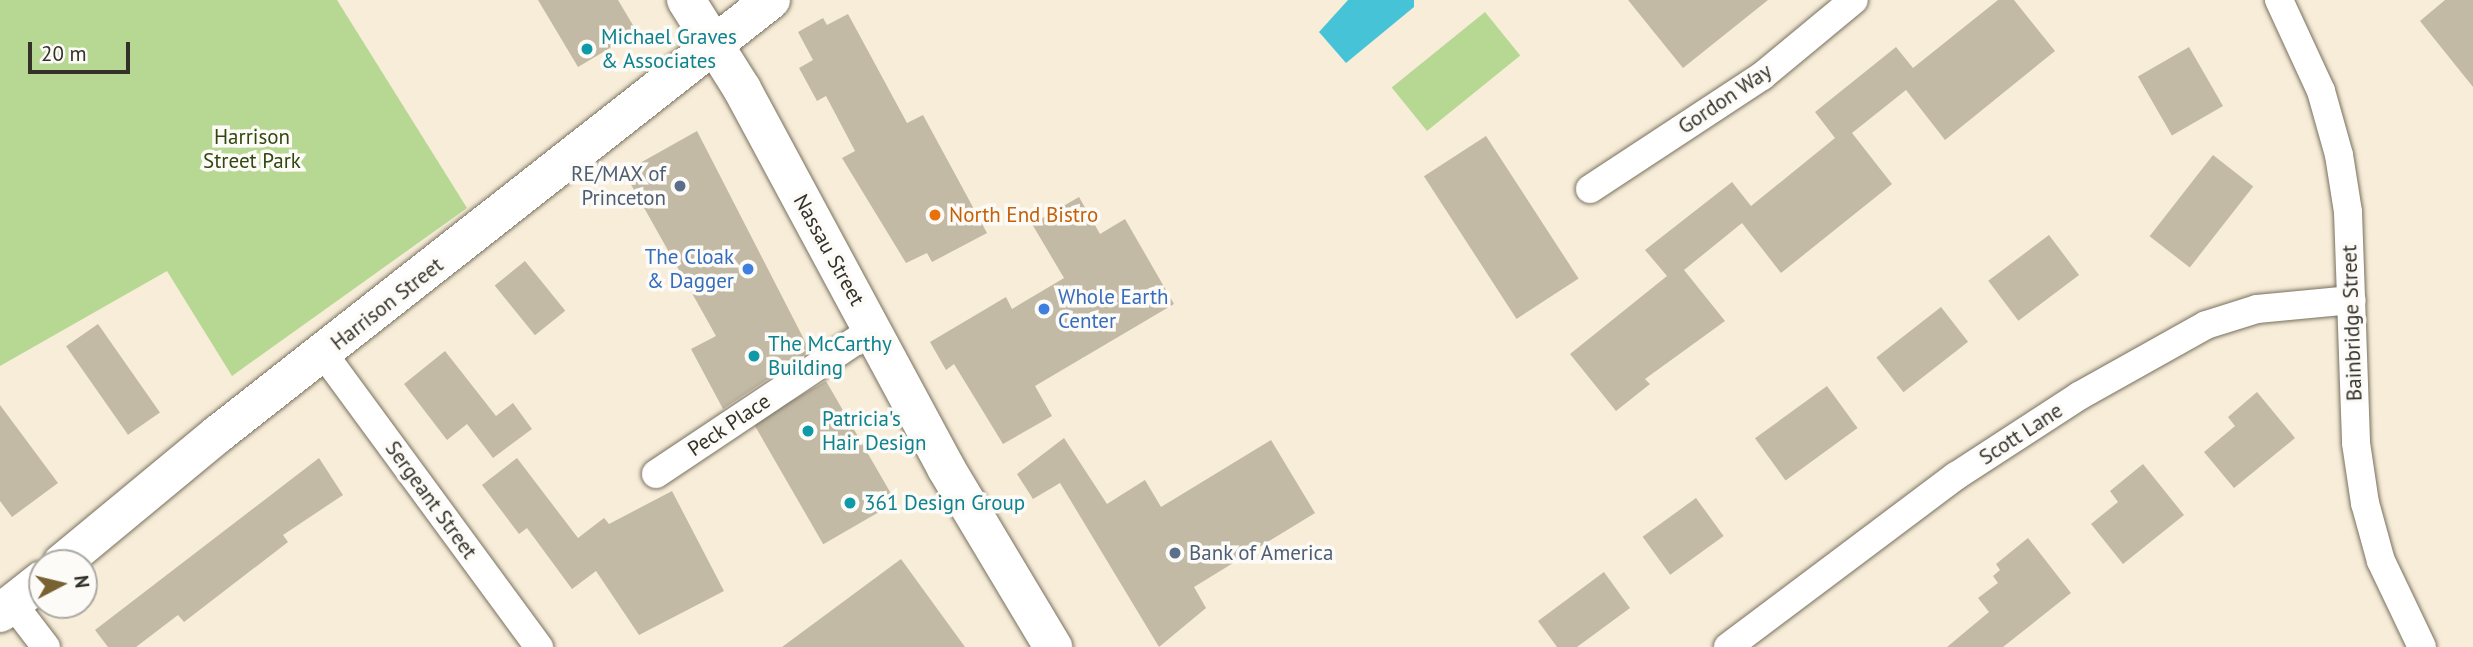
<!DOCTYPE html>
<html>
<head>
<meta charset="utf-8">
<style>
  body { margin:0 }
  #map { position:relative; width:2473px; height:647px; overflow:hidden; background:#f7edd9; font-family:"PT Sans",sans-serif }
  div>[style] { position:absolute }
  .green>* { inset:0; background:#b7d893; transform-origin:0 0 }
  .water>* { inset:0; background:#46c3d7 }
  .building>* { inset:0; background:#c3baa6; transform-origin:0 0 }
  .roads { filter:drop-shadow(0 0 2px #78705e) drop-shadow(0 0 2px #78705e) }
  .street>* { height:28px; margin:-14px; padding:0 14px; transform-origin:14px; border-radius:14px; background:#fff }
  .secondary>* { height:38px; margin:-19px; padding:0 19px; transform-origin:19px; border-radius:19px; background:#fff }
  .dots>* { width:19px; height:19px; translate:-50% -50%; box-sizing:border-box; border:4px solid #fdfbf7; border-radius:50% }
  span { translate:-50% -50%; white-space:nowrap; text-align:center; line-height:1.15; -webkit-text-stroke:7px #fdfbf7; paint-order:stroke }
  .culture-label { font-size:21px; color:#0d838f }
  .left { translate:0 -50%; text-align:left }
  .street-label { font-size:21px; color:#343129 }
  .park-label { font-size:21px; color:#324811 }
  .service-label { font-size:21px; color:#4e5e75 }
  .right { translate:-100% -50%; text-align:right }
  .food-label { font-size:21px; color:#c56008 }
  .shop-label { font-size:21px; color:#366cbe }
  .north { position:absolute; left:28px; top:549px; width:70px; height:70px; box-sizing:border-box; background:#fdfbf7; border:2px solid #adaaa5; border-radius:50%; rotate:83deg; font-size:19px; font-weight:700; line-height:28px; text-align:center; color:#343129 }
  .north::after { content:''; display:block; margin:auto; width:24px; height:32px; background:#786232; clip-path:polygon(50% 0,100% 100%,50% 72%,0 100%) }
  .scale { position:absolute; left:28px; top:42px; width:102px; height:32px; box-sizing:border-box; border:4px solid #343129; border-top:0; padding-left:9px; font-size:21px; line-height:24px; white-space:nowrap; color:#343129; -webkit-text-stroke:5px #fdfbf7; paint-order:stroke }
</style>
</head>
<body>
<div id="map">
  <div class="green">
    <div style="clip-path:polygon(0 0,337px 0,467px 208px,232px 376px,167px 271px,0 366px)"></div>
    <div style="left:1485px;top:12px;width:56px;height:120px;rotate:51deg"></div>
  </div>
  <div class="water">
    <div style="clip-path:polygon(1348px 0,1414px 0,1414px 7px,1346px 63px,1319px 32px)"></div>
  </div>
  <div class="building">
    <div style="clip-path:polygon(538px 0,618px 0,637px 32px,578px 67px)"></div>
    <div style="clip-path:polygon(1628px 0,1768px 0,1683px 68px)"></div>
    <div style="clip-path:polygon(1998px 0,2014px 0,2055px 51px,1945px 140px,1906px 90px,1852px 133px,1892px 184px,1781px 273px,1742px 223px,1684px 270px,1725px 321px,1645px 379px,1650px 384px,1616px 411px,1570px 354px,1667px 276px,1645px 250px,1732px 182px,1751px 206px,1835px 138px,1815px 112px,1896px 47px,1913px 68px)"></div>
    <div style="clip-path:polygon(2445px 0,2473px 0,2473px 87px,2420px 21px)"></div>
    <div style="clip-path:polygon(848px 14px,907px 123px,923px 115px,987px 233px,932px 262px,927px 253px,906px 263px,842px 158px,855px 151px,826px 96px,817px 101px,799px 68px,813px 60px,798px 32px,823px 18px,827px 25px)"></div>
    <div style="left:2189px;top:47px;width:68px;height:59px;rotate:60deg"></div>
    <div style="clip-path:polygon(697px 131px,810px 351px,723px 409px,691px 349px,716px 336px,624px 172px)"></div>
    <div style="left:1486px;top:136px;width:170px;height:74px;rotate:57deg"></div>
    <div style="left:2213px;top:155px;width:51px;height:103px;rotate:38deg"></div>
    <div style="clip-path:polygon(1079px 197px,1100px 234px,1125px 219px,1174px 304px,1035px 386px,1052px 416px,1003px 444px,954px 364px,946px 370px,930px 342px,1006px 297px,1012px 309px,1064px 278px,1032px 224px)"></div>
    <div style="left:2049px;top:235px;width:50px;height:76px;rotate:53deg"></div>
    <div style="left:525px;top:261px;width:64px;height:39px;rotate:51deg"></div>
    <div style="left:1941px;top:307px;width:44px;height:82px;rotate:52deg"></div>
    <div style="left:98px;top:324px;width:108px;height:39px;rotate:55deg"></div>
    <div style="clip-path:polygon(445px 351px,496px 416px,513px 403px,532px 429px,493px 458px,467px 424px,447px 440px,404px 384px)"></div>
    <div style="left:826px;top:381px;width:140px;height:84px;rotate:60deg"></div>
    <div style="left:1827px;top:386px;width:52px;height:89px;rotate:54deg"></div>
    <div style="clip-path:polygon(2257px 392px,2295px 438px,2234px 488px,2204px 452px,2235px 426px,2228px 417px)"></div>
    <div style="clip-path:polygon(0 405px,58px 483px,12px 517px,0 501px)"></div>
    <div style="clip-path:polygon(1064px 438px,1107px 504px,1145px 480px,1161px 507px,1271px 440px,1315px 513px,1194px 587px,1206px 608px,1159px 647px,1060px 483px,1033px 499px,1017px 474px)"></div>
    <div style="clip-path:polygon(319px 458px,343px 495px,283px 535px,288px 542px,184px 622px,178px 615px,136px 647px,108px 647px,95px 630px)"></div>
    <div style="clip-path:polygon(517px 458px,578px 538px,604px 518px,609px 524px,672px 491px,724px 591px,639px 635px,596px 571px,572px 589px,527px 528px,519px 534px,482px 485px)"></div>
    <div style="clip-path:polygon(2143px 464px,2184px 515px,2123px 564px,2091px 524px,2118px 502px,2110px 491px)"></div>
    <div style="left:1696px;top:498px;width:47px;height:66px;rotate:54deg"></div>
    <div style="clip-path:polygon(2028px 538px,2071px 593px,2003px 647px,1947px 647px,1989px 612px,1978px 598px,1998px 583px,1993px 576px,2000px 570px,1996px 564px)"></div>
    <div style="clip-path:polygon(901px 559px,965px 647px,782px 647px)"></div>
    <div style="clip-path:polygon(1604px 572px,1630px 608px,1577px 647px,1557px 647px,1538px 621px)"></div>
  </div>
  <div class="roads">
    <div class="street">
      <div style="left:2279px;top:0;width:100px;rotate:65.2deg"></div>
      <div style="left:2321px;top:91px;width:66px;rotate:74.3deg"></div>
      <div style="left:2339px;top:155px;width:58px;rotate:81deg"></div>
      <div style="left:2348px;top:212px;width:231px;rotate:88deg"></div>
      <div style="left:2356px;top:443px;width:61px;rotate:81.5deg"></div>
      <div style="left:2365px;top:503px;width:60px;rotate:74.6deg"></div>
      <div style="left:2381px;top:561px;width:95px;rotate:64.5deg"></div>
      <div style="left:1590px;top:189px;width:206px;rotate:-33.3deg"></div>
      <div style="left:1762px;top:76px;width:119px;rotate:-39.6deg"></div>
      <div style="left:323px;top:353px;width:365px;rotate:53.7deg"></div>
      <div style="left:656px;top:474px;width:260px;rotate:-33.7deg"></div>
      <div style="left:13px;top:604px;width:54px;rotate:52.5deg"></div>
      <div style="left:1728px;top:647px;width:285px;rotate:-36.9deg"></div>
      <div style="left:1956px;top:476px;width:147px;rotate:-33deg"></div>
      <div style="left:2079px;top:396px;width:145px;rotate:-29.2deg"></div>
      <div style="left:2206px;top:325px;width:53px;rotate:-17.4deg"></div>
      <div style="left:2257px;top:309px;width:95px;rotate:-5.4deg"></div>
    </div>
    <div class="secondary">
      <div style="left:686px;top:0;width:105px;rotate:57.8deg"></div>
      <div style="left:742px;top:89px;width:430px;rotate:61.7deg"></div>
      <div style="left:946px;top:468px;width:209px;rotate:59.1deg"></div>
      <div style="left:62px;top:563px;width:202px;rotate:-39.6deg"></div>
      <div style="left:218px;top:434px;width:703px;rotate:-38.13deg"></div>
      <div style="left:0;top:613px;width:53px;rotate:-38.2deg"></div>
    </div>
  </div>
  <div class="dots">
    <div style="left:587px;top:49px;background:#0f9aa8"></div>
    <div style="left:680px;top:186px;background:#5c6f8a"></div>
    <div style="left:935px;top:215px;background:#e8710a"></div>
    <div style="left:748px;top:269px;background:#3f7fe0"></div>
    <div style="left:1044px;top:309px;background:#3f7fe0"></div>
    <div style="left:754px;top:356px;background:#0f9aa8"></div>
    <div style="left:808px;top:431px;background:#0f9aa8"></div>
    <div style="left:850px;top:503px;background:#0f9aa8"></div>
    <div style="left:1175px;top:553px;background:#5c6f8a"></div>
  </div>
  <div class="culture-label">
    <span class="left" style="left:601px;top:49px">Michael Graves<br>&amp; Associates</span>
    <span class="left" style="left:768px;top:356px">The McCarthy<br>Building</span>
    <span class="left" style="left:822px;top:431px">Patricia's<br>Hair Design</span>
    <span class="left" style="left:864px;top:503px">361 Design Group</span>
  </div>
  <div class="street-label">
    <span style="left:1725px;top:99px;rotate:-34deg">Gordon Way</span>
    <span style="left:829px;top:250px;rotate:61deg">Nassau Street</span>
    <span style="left:387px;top:304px;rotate:-38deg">Harrison Street</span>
    <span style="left:2352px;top:323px;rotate:-92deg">Bainbridge Street</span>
    <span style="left:729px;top:425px;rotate:-34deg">Peck Place</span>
    <span style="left:2021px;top:434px;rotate:-33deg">Scott Lane</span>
    <span style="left:431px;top:500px;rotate:54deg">Sergeant Street</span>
  </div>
  <div class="park-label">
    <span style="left:252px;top:149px">Harrison<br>Street Park</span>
  </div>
  <div class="service-label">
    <span class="right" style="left:666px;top:186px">RE/MAX of<br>Princeton</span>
    <span class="left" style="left:1189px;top:553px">Bank of America</span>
  </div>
  <div class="food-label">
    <span class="left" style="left:949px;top:215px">North End Bistro</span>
  </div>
  <div class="shop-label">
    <span class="right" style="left:734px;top:269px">The Cloak<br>&amp; Dagger</span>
    <span class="left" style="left:1058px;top:309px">Whole Earth<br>Center</span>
  </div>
  <div class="north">N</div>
  <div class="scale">20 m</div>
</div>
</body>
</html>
